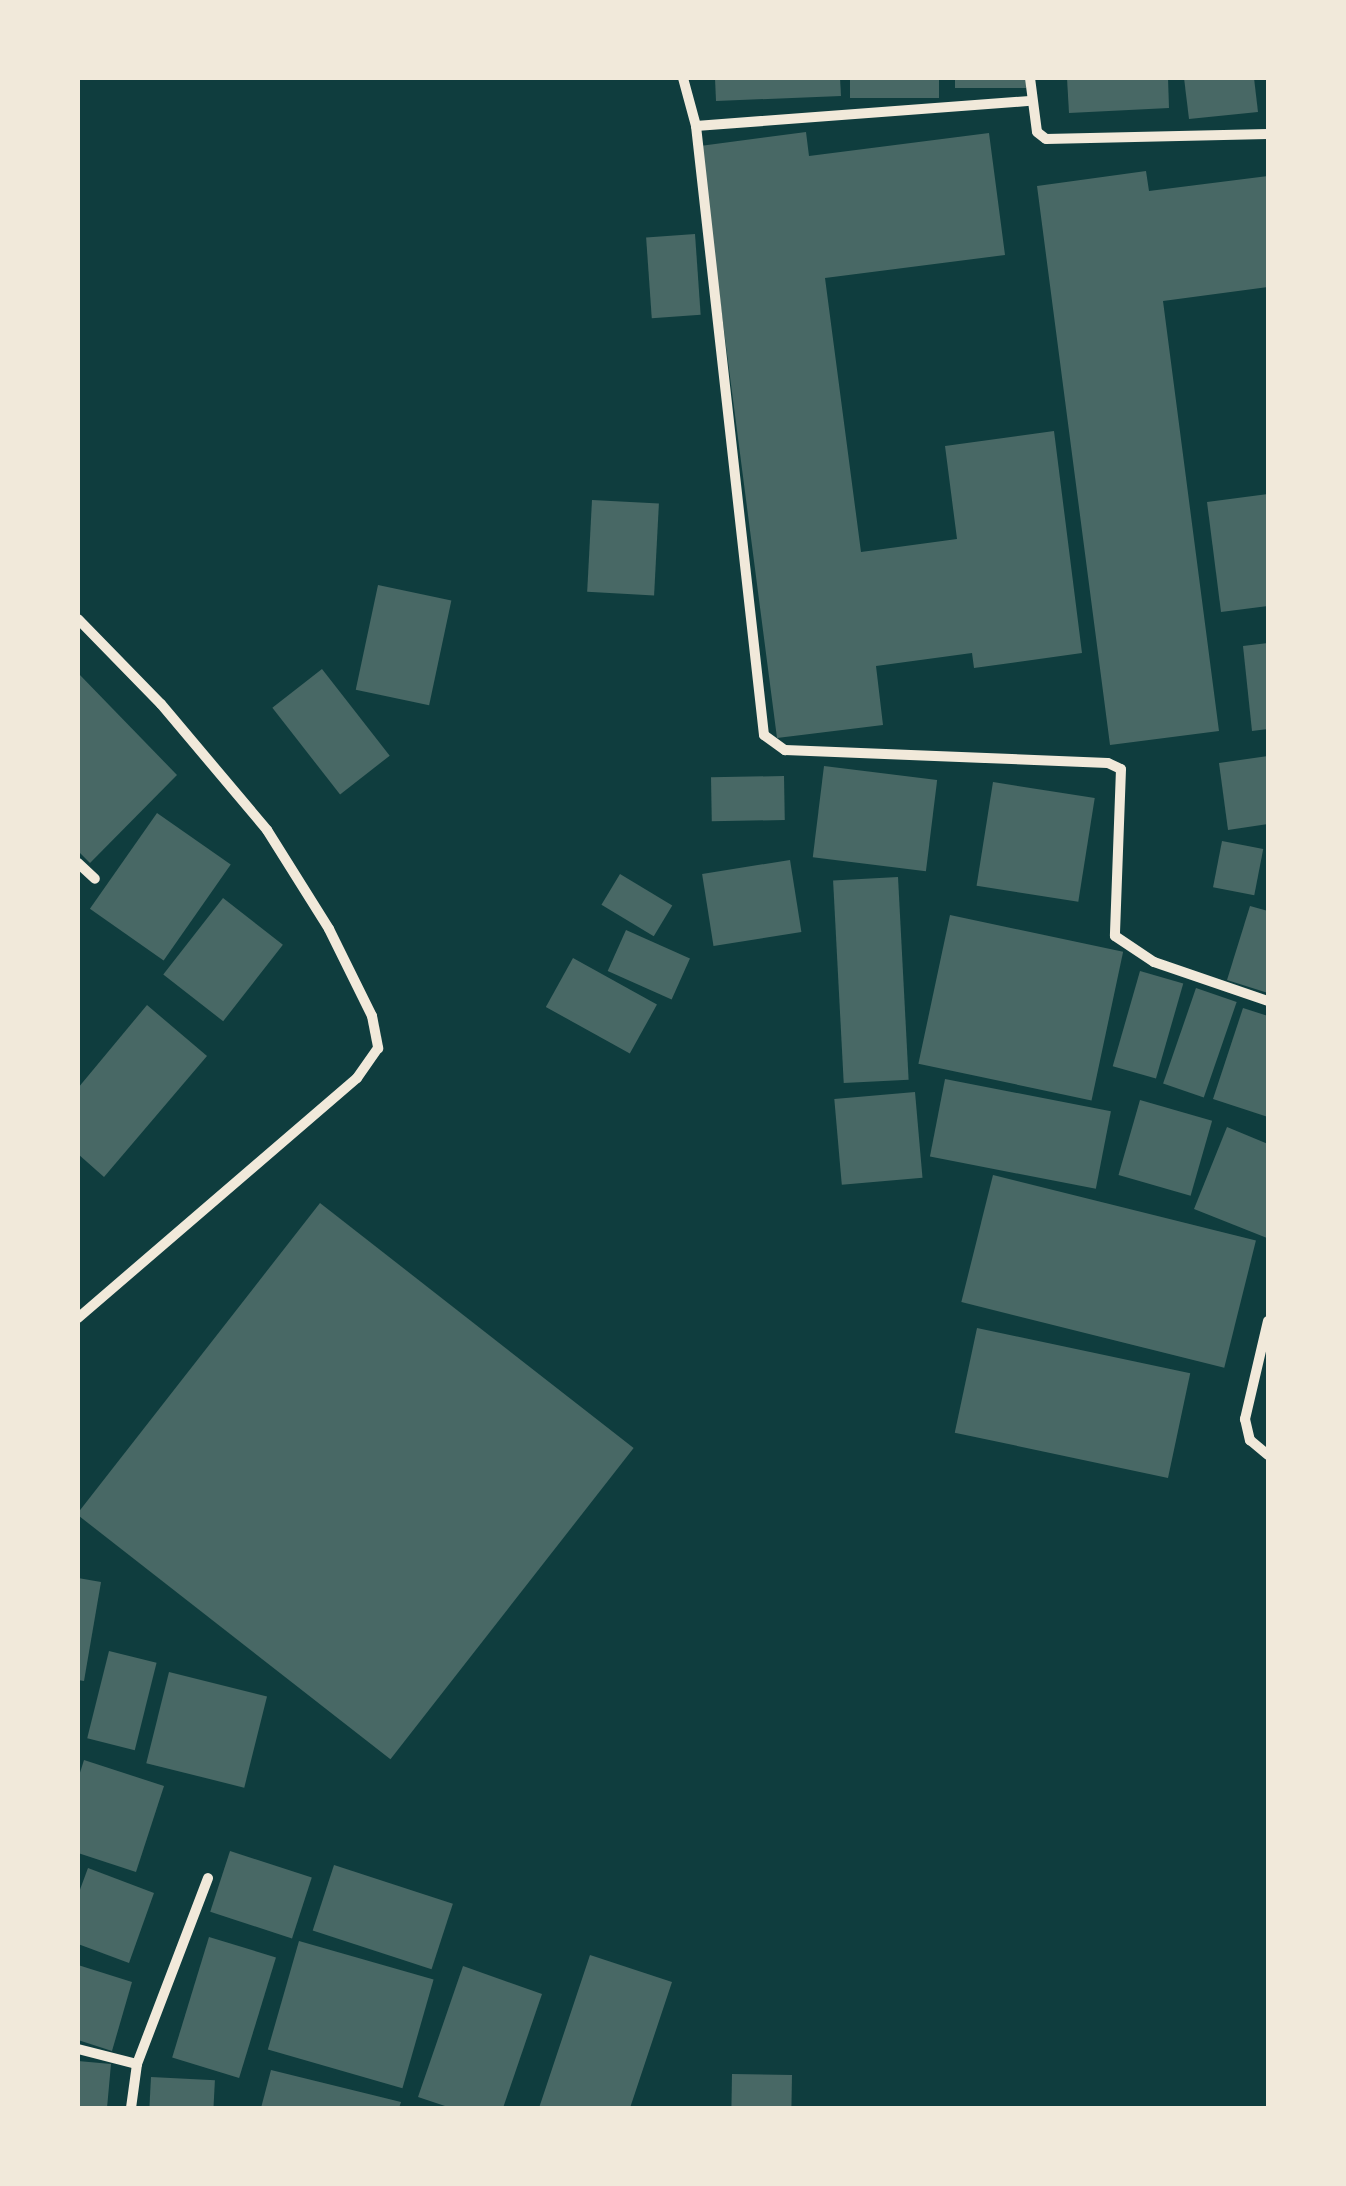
<!DOCTYPE html>
<html>
<head>
<meta charset="utf-8">
<style>
  body { margin:0 }
  #map { position:relative; width:1346px; height:2186px; overflow:hidden; background:#0f3d3e; font-family:Ubuntu,sans-serif }
  div>[style] { position:absolute }
  .building>* { inset:0; background:#486865; transform-origin:0 0 }
  .minor>* { height:10px; margin:-5px; padding:0 5px; transform-origin:5px; border-radius:5px; background:#f1e9da }
  span { translate:-50% -50%; white-space:nowrap; text-align:center; line-height:1.15; -webkit-text-stroke:9px #f1e9da; paint-order:stroke }
  .frame { position:absolute; inset:0; border:80px solid #f1e9da; pointer-events:none }
</style>
</head>
<body>
<div id="map">
  <div class="building">
    <div style="clip-path:polygon(715px 78px,840px 78px,841px 96px,716px 101px)"></div>
    <div style="left:850px;top:78px;width:89px;height:20px"></div>
    <div style="left:955px;top:78px;width:71px;height:10px"></div>
    <div style="clip-path:polygon(1067px 78px,1168px 78px,1169px 108px,1069px 113px)"></div>
    <div style="clip-path:polygon(1184px 78px,1254px 78px,1258px 112px,1189px 119px)"></div>
    <div style="clip-path:polygon(806px 132px,809px 156px,989px 133px,1005px 255px,825px 278px,861px 552px,957px 539px,945px 446px,1054px 431px,1082px 653px,974px 668px,972px 653px,876px 666px,883px 725px,777px 738px,700px 146px)"></div>
    <div style="clip-path:polygon(1146px 171px,1149px 191px,1268px 176px,1268px 287px,1163px 301px,1219px 731px,1110px 745px,1037px 186px)"></div>
    <div style="left:695px;top:234px;width:81px;height:49px;rotate:86deg"></div>
    <div style="clip-path:polygon(1268px 494px,1268px 606px,1221px 612px,1207px 502px)"></div>
    <div style="left:592px;top:500px;width:67px;height:92px;rotate:3deg"></div>
    <div style="left:378px;top:585px;width:75px;height:107px;rotate:12deg"></div>
    <div style="clip-path:polygon(1268px 643px,1268px 729px,1252px 731px,1243px 646px)"></div>
    <div style="left:322px;top:669px;width:110px;height:63px;rotate:52deg"></div>
    <div style="clip-path:polygon(78px 673px,177px 775px,90px 863px,78px 851px)"></div>
    <div style="clip-path:polygon(1268px 756px,1268px 824px,1228px 830px,1219px 763px)"></div>
    <div style="left:824px;top:766px;width:114px;height:92px;rotate:7deg"></div>
    <div style="left:784px;top:776px;width:44px;height:73px;rotate:89deg"></div>
    <div style="left:993px;top:782px;width:103px;height:105px;rotate:9deg"></div>
    <div style="left:157px;top:813px;width:90px;height:117px;rotate:35deg"></div>
    <div style="left:1222px;top:841px;width:42px;height:47px;rotate:11deg"></div>
    <div style="left:790px;top:860px;width:73px;height:89px;rotate:81deg"></div>
    <div style="left:620px;top:874px;width:61px;height:36px;rotate:31deg"></div>
    <div style="left:898px;top:877px;width:203px;height:65px;rotate:87deg"></div>
    <div style="left:223px;top:898px;width:76px;height:97px;rotate:38deg"></div>
    <div style="clip-path:polygon(1250px 906px,1268px 911px,1268px 993px,1227px 980px)"></div>
    <div style="left:950px;top:915px;width:177px;height:152px;rotate:12deg"></div>
    <div style="left:626px;top:930px;width:70px;height:45px;rotate:24deg"></div>
    <div style="left:573px;top:958px;width:96px;height:56px;rotate:29deg"></div>
    <div style="left:1140px;top:971px;width:45px;height:99px;rotate:16deg"></div>
    <div style="left:1196px;top:988px;width:43px;height:101px;rotate:19deg"></div>
    <div style="clip-path:polygon(147px 1005px,207px 1056px,104px 1177px,78px 1154px,78px 1088px)"></div>
    <div style="clip-path:polygon(1243px 1008px,1268px 1016px,1268px 1117px,1213px 1099px)"></div>
    <div style="left:945px;top:1079px;width:169px;height:79px;rotate:11deg"></div>
    <div style="left:915px;top:1092px;width:86px;height:81px;rotate:85deg"></div>
    <div style="left:1140px;top:1100px;width:75px;height:78px;rotate:16deg"></div>
    <div style="clip-path:polygon(1227px 1127px,1268px 1144px,1267px 1238px,1194px 1209px)"></div>
    <div style="left:993px;top:1175px;width:271px;height:131px;rotate:14deg"></div>
    <div style="left:320px;top:1203px;width:398px;height:395px;rotate:38deg"></div>
    <div style="left:977px;top:1328px;width:218px;height:107px;rotate:12deg"></div>
    <div style="clip-path:polygon(78px 1578px,101px 1582px,84px 1681px,78px 1680px)"></div>
    <div style="left:109px;top:1651px;width:49px;height:90px;rotate:14deg"></div>
    <div style="left:169px;top:1672px;width:101px;height:94px;rotate:14deg"></div>
    <div style="clip-path:polygon(84px 1760px,164px 1786px,136px 1872px,78px 1853px,78px 1779px)"></div>
    <div style="left:230px;top:1851px;width:86px;height:64px;rotate:18deg"></div>
    <div style="left:334px;top:1865px;width:125px;height:69px;rotate:18deg"></div>
    <div style="clip-path:polygon(88px 1868px,154px 1893px,129px 1963px,78px 1944px,78px 1895px)"></div>
    <div style="left:209px;top:1937px;width:70px;height:126px;rotate:17deg"></div>
    <div style="left:299px;top:1941px;width:140px;height:113px;rotate:16deg"></div>
    <div style="clip-path:polygon(590px 1955px,672px 1982px,630px 2108px,539px 2108px)"></div>
    <div style="clip-path:polygon(78px 1965px,132px 1982px,112px 2051px,78px 2040px)"></div>
    <div style="clip-path:polygon(463px 1966px,542px 1994px,503px 2108px,451px 2108px,418px 2097px)"></div>
    <div style="clip-path:polygon(78px 2061px,111px 2064px,107px 2108px,78px 2108px)"></div>
    <div style="clip-path:polygon(271px 2070px,401px 2102px,399px 2108px,261px 2108px)"></div>
    <div style="left:732px;top:2074px;width:60px;height:34px;rotate:1deg"></div>
    <div style="left:151px;top:2077px;width:64px;height:31px;rotate:3deg"></div>
  </div>
  <div class="minor">
    <div style="left:683px;top:78px;width:50px;rotate:74.8deg"></div>
    <div style="left:696px;top:126px;width:613px;rotate:83.63deg"></div>
    <div style="left:764px;top:735px;width:26px;rotate:36deg"></div>
    <div style="left:785px;top:750px;width:323px;rotate:2.3deg"></div>
    <div style="left:1108px;top:763px;width:14px;rotate:25deg"></div>
    <div style="left:1121px;top:769px;width:167px;rotate:92.1deg"></div>
    <div style="left:1115px;top:936px;width:47px;rotate:33.7deg"></div>
    <div style="left:1154px;top:962px;width:120px;rotate:18.9deg"></div>
    <div style="left:1030px;top:78px;width:54px;rotate:82.6deg"></div>
    <div style="left:1037px;top:132px;width:11px;rotate:38deg"></div>
    <div style="left:1046px;top:139px;width:222px;rotate:-1.3deg"></div>
    <div style="left:696px;top:126px;width:335px;rotate:-4.3deg"></div>
    <div style="left:78px;top:619px;width:119px;rotate:45.7deg"></div>
    <div style="left:161px;top:704px;width:165px;rotate:49.9deg"></div>
    <div style="left:267px;top:830px;width:117px;rotate:57.9deg"></div>
    <div style="left:329px;top:929px;width:97px;rotate:63.7deg"></div>
    <div style="left:372px;top:1016px;width:33px;rotate:79deg"></div>
    <div style="left:378px;top:1048px;width:37px;rotate:125deg"></div>
    <div style="left:357px;top:1078px;width:368px;rotate:139.3deg"></div>
    <div style="left:78px;top:863px;width:23px;rotate:43deg"></div>
    <div style="left:1268px;top:1321px;width:101px;rotate:103.2deg"></div>
    <div style="left:1245px;top:1419px;width:22px;rotate:77deg"></div>
    <div style="left:1250px;top:1440px;width:23px;rotate:40deg"></div>
    <div style="left:78px;top:2049px;width:61px;rotate:14.3deg"></div>
    <div style="left:131px;top:2108px;width:44px;rotate:-82.2deg"></div>
    <div style="left:137px;top:2064px;width:199px;rotate:-69.1deg"></div>
  </div>
  <div class="frame"></div>
</div>
</body>
</html>
